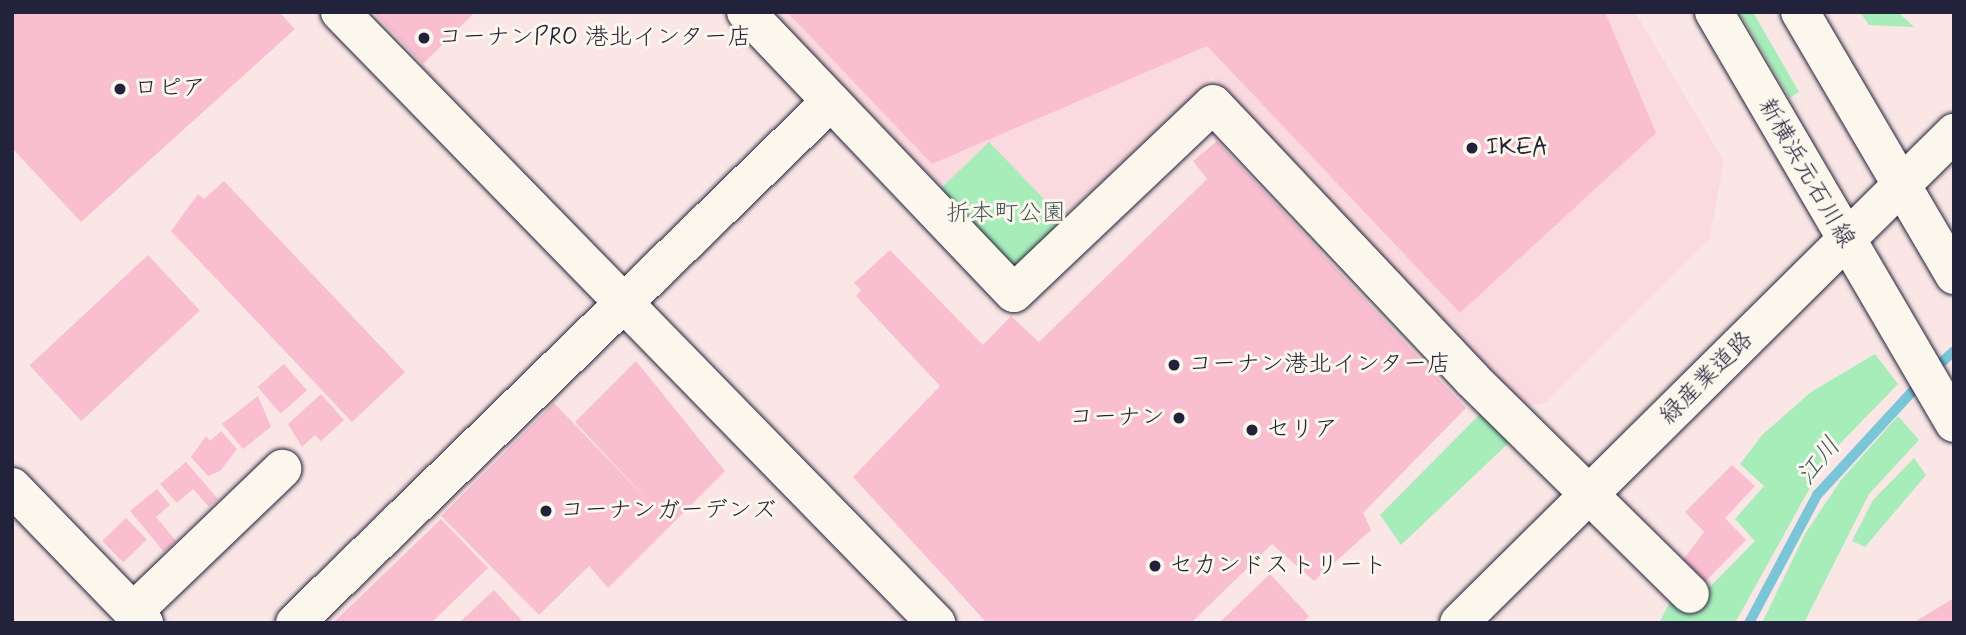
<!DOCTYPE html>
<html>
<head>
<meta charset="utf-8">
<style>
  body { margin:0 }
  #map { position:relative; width:1966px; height:635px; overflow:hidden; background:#fae6e4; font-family:Mynerve,"Klee One",sans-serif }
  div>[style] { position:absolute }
  .built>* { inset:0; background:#fadade }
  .green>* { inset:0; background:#a6edba; transform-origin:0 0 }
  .stream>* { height:10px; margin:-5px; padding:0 5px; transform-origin:5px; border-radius:5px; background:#79c6d8 }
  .building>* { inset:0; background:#f9bfd0; transform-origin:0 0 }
  .roads { filter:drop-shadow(0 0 2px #22223b) drop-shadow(0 0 2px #22223b) }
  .minor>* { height:38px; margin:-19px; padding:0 19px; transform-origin:19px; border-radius:19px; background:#fbf7ec }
  .major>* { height:38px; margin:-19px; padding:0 19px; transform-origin:19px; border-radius:19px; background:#fbf7ec }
  .dots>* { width:19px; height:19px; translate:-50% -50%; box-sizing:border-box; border:4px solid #fbf7ec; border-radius:50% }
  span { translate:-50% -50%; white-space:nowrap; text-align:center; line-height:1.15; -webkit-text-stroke:6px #fbf7ec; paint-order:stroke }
  .poi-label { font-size:24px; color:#22223b }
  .left { translate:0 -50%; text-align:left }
  .right { translate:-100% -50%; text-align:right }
  .street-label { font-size:24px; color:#22223b }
  .park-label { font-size:24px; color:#43555b }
  .water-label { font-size:26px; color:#405b72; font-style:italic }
  .frame { position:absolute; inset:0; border:14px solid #22223b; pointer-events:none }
</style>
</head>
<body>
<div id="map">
  <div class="built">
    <div style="clip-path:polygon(767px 12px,1635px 12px,1724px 161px,1709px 240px,1546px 403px,1522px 406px,1213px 77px,1011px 265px)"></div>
  </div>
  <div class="green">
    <div style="clip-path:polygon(1739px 12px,1753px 12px,1799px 92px,1790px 98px)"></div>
    <div style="clip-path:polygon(1860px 12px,1898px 12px,1914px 27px,1869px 25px)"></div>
    <div style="left:989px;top:142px;width:116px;height:75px;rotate:46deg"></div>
    <div style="clip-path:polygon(1875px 354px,1898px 384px,1827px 457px,1735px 623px,1659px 623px,1675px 593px,1690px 607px,1755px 541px,1735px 519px,1764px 486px,1740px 464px,1763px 434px,1811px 392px)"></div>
    <div style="clip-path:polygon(1485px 409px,1516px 436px,1401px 545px,1380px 515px)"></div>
    <div style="clip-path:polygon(1898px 416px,1919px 440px,1869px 494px,1804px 623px,1762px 623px,1805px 534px,1841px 480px)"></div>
    <div style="clip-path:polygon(1914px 458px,1926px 475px,1865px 547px,1852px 541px,1873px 500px)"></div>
  </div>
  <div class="stream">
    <div style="left:1933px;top:370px;width:28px;rotate:-42deg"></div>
    <div style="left:1749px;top:623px;width:145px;rotate:-62deg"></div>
    <div style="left:1817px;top:495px;width:152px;rotate:-47.4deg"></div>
  </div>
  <div class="building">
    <div style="clip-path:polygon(12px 12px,279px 12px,295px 29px,81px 222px,12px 148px)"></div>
    <div style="clip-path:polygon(373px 12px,475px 12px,423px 64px)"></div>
    <div style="clip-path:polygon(787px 12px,1605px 12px,1656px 133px,1460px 313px,1207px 46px,932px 164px)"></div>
    <div style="clip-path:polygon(1217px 141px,1466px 408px,1363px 513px,1371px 530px,1314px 581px,1272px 544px,1191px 623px,987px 623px,853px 477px,940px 386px,856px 296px,861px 290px,854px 283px,890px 250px,983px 345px,1011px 316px,1039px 342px,1207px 179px,1193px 161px)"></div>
    <div style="clip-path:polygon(224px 181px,405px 372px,352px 422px,171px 231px,198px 194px,204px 199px)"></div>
    <div style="left:148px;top:255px;width:76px;height:162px;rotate:47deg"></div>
    <div style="clip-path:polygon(636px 361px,725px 471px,608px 588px,589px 566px,539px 615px,441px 516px,554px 403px,653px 506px,575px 422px)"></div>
    <div style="left:284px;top:364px;width:35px;height:35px;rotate:49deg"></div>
    <div style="clip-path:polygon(321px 394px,344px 420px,321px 441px,315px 435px,302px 447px,288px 424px)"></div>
    <div style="clip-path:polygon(258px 396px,271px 427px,243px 449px,222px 424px)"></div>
    <div style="clip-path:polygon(221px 431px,237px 449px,220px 471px,208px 476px,191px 457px,206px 436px,210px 441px)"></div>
    <div style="clip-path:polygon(186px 462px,218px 499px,209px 507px,193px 489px,177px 503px,160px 484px)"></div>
    <div style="clip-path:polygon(1732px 465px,1755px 486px,1725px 518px,1746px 540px,1704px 583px,1683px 560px,1704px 532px,1685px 512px)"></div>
    <div style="clip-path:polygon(157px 489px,170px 505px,156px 517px,176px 541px,164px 552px,130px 511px)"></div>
    <div style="left:126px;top:518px;width:30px;height:33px;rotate:46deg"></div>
    <div style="clip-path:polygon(441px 519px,488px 568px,431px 623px,333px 623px)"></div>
    <div style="clip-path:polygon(1270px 574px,1309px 616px,1302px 623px,1219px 623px)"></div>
    <div style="clip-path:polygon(494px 590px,524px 623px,459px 623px)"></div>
    <div style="clip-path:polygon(1954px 598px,1954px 623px,1913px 623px)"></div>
  </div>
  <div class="roads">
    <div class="minor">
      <div style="left:340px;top:12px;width:854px;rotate:45.71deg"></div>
      <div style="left:746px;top:12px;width:388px;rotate:46.4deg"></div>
      <div style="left:1014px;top:293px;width:274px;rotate:-43.5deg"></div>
      <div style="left:1213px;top:104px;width:378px;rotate:46.7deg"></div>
      <div style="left:1472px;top:379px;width:306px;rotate:44.6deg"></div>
      <div style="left:1714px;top:12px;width:476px;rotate:59.7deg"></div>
      <div style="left:1800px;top:12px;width:305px;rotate:59.6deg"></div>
      <div style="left:12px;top:487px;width:190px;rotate:45.9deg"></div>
      <div style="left:133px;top:612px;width:207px;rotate:-43.8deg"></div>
      <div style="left:295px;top:623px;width:748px;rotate:-44.24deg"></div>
    </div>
    <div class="major">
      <div style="left:1459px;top:623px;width:697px;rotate:-44.71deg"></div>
    </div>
  </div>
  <div class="dots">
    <div style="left:424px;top:38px;background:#22223b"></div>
    <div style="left:120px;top:89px;background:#22223b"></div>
    <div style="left:1472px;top:148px;background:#22223b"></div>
    <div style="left:1174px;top:365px;background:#22223b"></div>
    <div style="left:1179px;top:418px;background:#22223b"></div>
    <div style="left:1252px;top:430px;background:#22223b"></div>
    <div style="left:546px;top:511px;background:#22223b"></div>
    <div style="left:1155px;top:566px;background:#22223b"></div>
  </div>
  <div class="poi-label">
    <span class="left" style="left:438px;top:38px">コーナンPRO 港北インター店</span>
    <span class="left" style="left:134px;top:89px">ロピア</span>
    <span class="left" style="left:1486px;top:148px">IKEA</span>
    <span class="left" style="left:1188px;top:365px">コーナン港北インター店</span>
    <span class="right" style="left:1165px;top:418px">コーナン</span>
    <span class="left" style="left:1266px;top:430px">セリア</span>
    <span class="left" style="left:560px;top:511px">コーナンガーデンズ</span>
    <span class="left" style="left:1169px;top:566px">セカンドストリート</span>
  </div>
  <div class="street-label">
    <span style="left:1806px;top:173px;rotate:60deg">新横浜元石川線</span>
    <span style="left:1707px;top:378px;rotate:-45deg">緑産業道路</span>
  </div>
  <div class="park-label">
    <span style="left:1006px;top:214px">折本町公園</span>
  </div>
  <div class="water-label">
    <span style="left:1820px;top:462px;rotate:-51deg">江川</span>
  </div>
  <div class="frame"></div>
</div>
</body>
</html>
